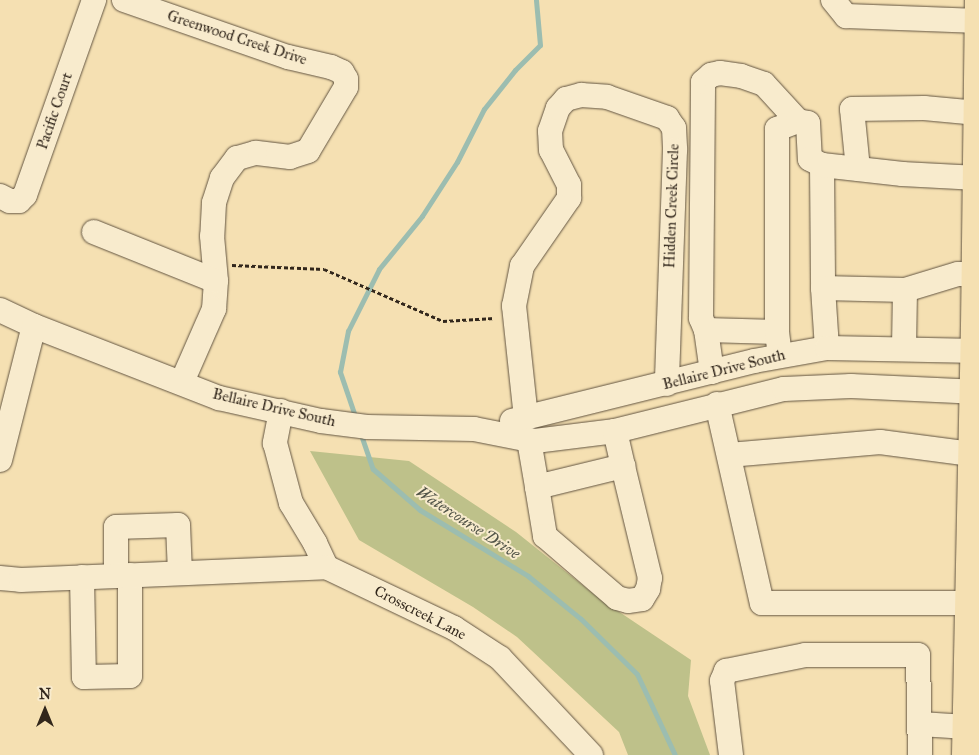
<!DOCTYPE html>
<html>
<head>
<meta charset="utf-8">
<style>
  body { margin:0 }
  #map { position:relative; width:979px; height:755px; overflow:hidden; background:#f5e0b2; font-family:"IM FELL Great Primer",serif }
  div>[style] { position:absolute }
  .green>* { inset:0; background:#bec18a }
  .stream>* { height:5px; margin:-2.5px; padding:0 2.5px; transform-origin:2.5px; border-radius:2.5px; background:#9cbdb0 }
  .path>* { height:3px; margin-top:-1.5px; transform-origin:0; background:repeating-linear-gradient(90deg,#32271c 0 4px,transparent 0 6.5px) }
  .roads { filter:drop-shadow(0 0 1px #635542) drop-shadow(0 0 1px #635542) }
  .minor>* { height:24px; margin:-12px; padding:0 12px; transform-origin:12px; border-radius:12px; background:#f8ebcd }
  .major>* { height:28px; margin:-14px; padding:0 14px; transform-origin:14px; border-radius:14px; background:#f5e0b2 }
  span { translate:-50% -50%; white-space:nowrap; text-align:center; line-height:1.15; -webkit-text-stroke:4px #f8ebcd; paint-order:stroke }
  .street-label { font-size:15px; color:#32271c }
  .water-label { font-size:16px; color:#525448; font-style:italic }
  .north { position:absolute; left:20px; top:685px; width:50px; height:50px; -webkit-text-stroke:4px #f8ebcd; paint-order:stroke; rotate:0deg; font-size:14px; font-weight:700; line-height:20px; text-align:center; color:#32271c }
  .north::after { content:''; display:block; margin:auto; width:18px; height:22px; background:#32271c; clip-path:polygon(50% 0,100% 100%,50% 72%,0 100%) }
</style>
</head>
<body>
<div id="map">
  <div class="green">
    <div style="clip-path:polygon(310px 451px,409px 461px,516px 532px,600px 599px,691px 660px,688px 696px,710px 755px,628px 755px,619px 732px,517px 637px,473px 607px,359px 540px)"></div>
  </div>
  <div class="stream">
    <div style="left:356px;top:419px;width:50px;rotate:-108.8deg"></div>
    <div style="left:340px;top:372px;width:42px;rotate:-79deg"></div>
    <div style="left:348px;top:331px;width:69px;rotate:-63.4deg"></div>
    <div style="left:379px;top:269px;width:68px;rotate:-50.9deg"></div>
    <div style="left:422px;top:216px;width:64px;rotate:-57.1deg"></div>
    <div style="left:457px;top:162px;width:59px;rotate:-63deg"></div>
    <div style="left:484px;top:109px;width:50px;rotate:-51.5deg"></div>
    <div style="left:515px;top:70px;width:35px;rotate:-45deg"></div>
    <div style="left:540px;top:45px;width:45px;rotate:-95.1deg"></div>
    <div style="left:360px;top:432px;width:39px;rotate:71deg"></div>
    <div style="left:373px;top:469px;width:62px;rotate:41.1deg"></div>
    <div style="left:420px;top:510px;width:127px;rotate:31.4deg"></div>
    <div style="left:528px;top:576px;width:68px;rotate:39.1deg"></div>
    <div style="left:581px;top:619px;width:78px;rotate:44.5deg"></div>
    <div style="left:637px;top:674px;width:89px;rotate:64.9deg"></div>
  </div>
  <div class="path">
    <div style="left:232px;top:265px;width:92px;rotate:2.5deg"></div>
    <div style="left:324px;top:269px;width:130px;rotate:23.6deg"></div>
    <div style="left:443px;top:321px;width:52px;rotate:-3.3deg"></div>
  </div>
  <div class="roads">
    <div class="minor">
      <div style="left:124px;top:0;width:174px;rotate:19.2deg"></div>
      <div style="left:288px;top:57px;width:44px;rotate:13.1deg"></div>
      <div style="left:331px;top:67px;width:12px;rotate:24deg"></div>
      <div style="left:342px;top:72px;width:8px;rotate:60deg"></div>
      <div style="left:346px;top:79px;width:8px;rotate:90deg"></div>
      <div style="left:346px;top:87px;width:74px;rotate:120.7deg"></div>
      <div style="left:308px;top:151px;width:19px;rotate:162deg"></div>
      <div style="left:290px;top:157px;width:35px;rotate:-173deg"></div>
      <div style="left:255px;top:153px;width:19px;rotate:164deg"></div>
      <div style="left:237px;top:158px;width:25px;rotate:127deg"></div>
      <div style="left:222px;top:178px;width:26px;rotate:108deg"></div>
      <div style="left:214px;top:203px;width:33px;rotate:93deg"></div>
      <div style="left:212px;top:236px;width:45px;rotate:84.9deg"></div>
      <div style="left:216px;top:281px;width:28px;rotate:94deg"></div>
      <div style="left:214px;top:309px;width:80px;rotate:113.7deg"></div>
      <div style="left:833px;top:0;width:21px;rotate:51deg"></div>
      <div style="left:846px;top:16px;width:133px;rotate:2.2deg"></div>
      <div style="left:822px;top:165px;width:123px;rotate:89.5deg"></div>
      <div style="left:823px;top:288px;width:60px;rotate:86.2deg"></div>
      <div style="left:858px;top:169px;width:60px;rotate:-95.7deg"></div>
      <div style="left:852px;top:109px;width:72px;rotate:-0.8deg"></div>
      <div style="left:924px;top:108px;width:54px;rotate:5.3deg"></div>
      <div style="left:0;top:196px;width:11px;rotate:27deg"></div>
      <div style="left:10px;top:201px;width:9px"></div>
      <div style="left:19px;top:201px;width:8px;rotate:-45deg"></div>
      <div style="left:25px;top:195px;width:207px;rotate:-70.5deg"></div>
      <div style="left:94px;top:232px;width:131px;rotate:21.9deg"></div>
      <div style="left:823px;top:288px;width:82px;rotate:1.4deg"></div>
      <div style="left:905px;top:290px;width:59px;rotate:91deg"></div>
      <div style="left:905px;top:290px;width:55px;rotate:-16.8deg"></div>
      <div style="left:958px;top:274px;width:18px"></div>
      <div style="left:0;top:310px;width:38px;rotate:25deg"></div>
      <div style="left:34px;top:326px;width:199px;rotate:21.3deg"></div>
      <div style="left:219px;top:398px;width:105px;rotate:12.7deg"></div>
      <div style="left:321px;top:421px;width:46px;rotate:7.4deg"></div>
      <div style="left:367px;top:427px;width:107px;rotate:1.1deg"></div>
      <div style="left:474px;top:429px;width:62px;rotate:11.1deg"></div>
      <div style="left:535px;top:441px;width:81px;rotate:-7.1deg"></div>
      <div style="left:615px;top:431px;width:174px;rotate:-14deg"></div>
      <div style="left:784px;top:389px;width:67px;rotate:-2.6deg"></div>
      <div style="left:851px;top:386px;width:128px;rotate:2.7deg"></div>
      <div style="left:706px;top:330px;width:13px;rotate:-113deg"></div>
      <div style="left:701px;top:318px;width:236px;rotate:-89.5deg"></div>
      <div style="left:703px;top:82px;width:11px;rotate:-41deg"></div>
      <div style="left:711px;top:75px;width:9px;rotate:-13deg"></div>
      <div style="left:720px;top:73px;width:21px;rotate:8deg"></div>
      <div style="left:741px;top:76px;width:24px;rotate:19deg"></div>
      <div style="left:764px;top:84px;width:50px;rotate:47.4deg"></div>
      <div style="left:777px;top:332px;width:203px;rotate:-90deg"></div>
      <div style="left:777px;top:129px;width:22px;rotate:-21deg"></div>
      <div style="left:798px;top:121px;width:10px;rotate:11deg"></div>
      <div style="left:808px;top:123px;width:36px;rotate:87deg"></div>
      <div style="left:810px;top:159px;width:13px;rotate:27deg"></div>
      <div style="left:822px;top:165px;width:81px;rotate:6.4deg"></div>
      <div style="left:902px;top:174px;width:76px;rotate:3deg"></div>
      <div style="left:712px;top:372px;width:42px;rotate:-98.1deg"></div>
      <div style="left:706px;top:330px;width:71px;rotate:1.6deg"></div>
      <div style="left:777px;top:332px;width:16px;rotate:83deg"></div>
      <div style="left:717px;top:404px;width:204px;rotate:77.3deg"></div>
      <div style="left:762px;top:603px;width:207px"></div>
      <div style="left:281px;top:411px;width:33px;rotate:101deg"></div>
      <div style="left:275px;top:443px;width:62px;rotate:75.1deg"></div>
      <div style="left:291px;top:503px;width:47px;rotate:59deg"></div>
      <div style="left:315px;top:543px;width:26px;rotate:65deg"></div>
      <div style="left:326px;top:567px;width:142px;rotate:25.5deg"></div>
      <div style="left:454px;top:628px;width:55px;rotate:33.1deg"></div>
      <div style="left:500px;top:658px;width:133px;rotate:46.8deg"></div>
      <div style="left:526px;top:418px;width:113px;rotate:-96.1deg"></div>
      <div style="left:514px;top:306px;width:41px;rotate:-78.7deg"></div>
      <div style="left:522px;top:266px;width:83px;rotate:-55.3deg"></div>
      <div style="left:569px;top:198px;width:13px;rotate:-90deg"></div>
      <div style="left:569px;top:185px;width:39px;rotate:-117deg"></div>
      <div style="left:551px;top:150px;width:19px;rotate:-93deg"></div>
      <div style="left:550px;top:131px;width:24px;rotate:-71deg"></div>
      <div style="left:558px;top:108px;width:12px;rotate:-48deg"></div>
      <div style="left:566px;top:99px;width:16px;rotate:-15deg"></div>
      <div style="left:581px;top:95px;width:26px;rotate:4deg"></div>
      <div style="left:607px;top:97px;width:64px;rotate:19.3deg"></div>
      <div style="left:667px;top:118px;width:12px;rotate:55deg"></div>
      <div style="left:674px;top:128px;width:22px;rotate:87deg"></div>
      <div style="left:675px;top:150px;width:234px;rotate:92deg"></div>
      <div style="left:512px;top:421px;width:249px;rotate:-13.9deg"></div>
      <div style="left:754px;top:361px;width:74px;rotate:-10.1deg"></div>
      <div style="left:827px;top:348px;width:152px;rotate:1.1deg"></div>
      <div style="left:529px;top:440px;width:48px;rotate:80.3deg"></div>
      <div style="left:537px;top:487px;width:89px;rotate:-13.7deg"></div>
      <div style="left:623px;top:466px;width:36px;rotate:-103deg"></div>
      <div style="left:729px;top:455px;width:152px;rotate:-4.9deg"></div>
      <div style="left:880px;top:442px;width:92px;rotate:7.5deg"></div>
      <div style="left:0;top:460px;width:138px;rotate:-75.8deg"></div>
      <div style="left:537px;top:487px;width:50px;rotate:80.7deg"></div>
      <div style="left:545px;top:536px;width:95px;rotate:40.7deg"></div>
      <div style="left:617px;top:598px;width:11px;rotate:15deg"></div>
      <div style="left:628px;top:601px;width:14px;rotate:-8deg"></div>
      <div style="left:642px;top:599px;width:12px;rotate:-59deg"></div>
      <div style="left:648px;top:589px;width:11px;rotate:-80deg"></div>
      <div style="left:650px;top:578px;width:115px;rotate:-103.6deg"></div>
      <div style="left:116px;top:576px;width:49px;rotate:-90deg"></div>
      <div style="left:116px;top:527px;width:62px;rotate:-1.8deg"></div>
      <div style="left:178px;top:525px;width:48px;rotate:87.6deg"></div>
      <div style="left:82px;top:577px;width:100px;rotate:88.9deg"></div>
      <div style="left:84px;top:677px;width:46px;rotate:-1.2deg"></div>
      <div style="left:130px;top:676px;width:101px;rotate:-90deg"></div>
      <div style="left:0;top:578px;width:21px;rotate:5deg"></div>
      <div style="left:21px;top:580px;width:305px;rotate:-2.4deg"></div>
      <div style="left:920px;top:724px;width:47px;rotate:3.7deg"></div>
      <div style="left:731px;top:755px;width:75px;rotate:-96.9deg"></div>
      <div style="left:722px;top:681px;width:11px;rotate:-68deg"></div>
      <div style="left:726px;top:671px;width:81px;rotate:-11.4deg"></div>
      <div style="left:805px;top:655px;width:113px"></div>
      <div style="left:918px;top:655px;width:100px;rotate:88.9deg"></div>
    </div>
    <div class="major">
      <div style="left:966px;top:755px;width:429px;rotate:-88.8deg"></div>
      <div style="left:975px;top:326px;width:326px;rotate:-89.3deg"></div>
    </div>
  </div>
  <div class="street-label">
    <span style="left:237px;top:38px;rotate:18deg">Greenwood Creek Drive</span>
    <span style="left:55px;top:111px;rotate:-71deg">Pacific Court</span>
    <span style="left:672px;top:206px;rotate:-88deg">Hidden Creek Circle</span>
    <span style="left:724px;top:370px;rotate:-14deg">Bellaire Drive South</span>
    <span style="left:274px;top:408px;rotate:13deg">Bellaire Drive South</span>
    <span style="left:420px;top:613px;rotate:27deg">Crosscreek Lane</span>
  </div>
  <div class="water-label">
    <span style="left:468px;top:523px;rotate:33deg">Watercourse Drive</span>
  </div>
  <div class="north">N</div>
</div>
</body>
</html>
